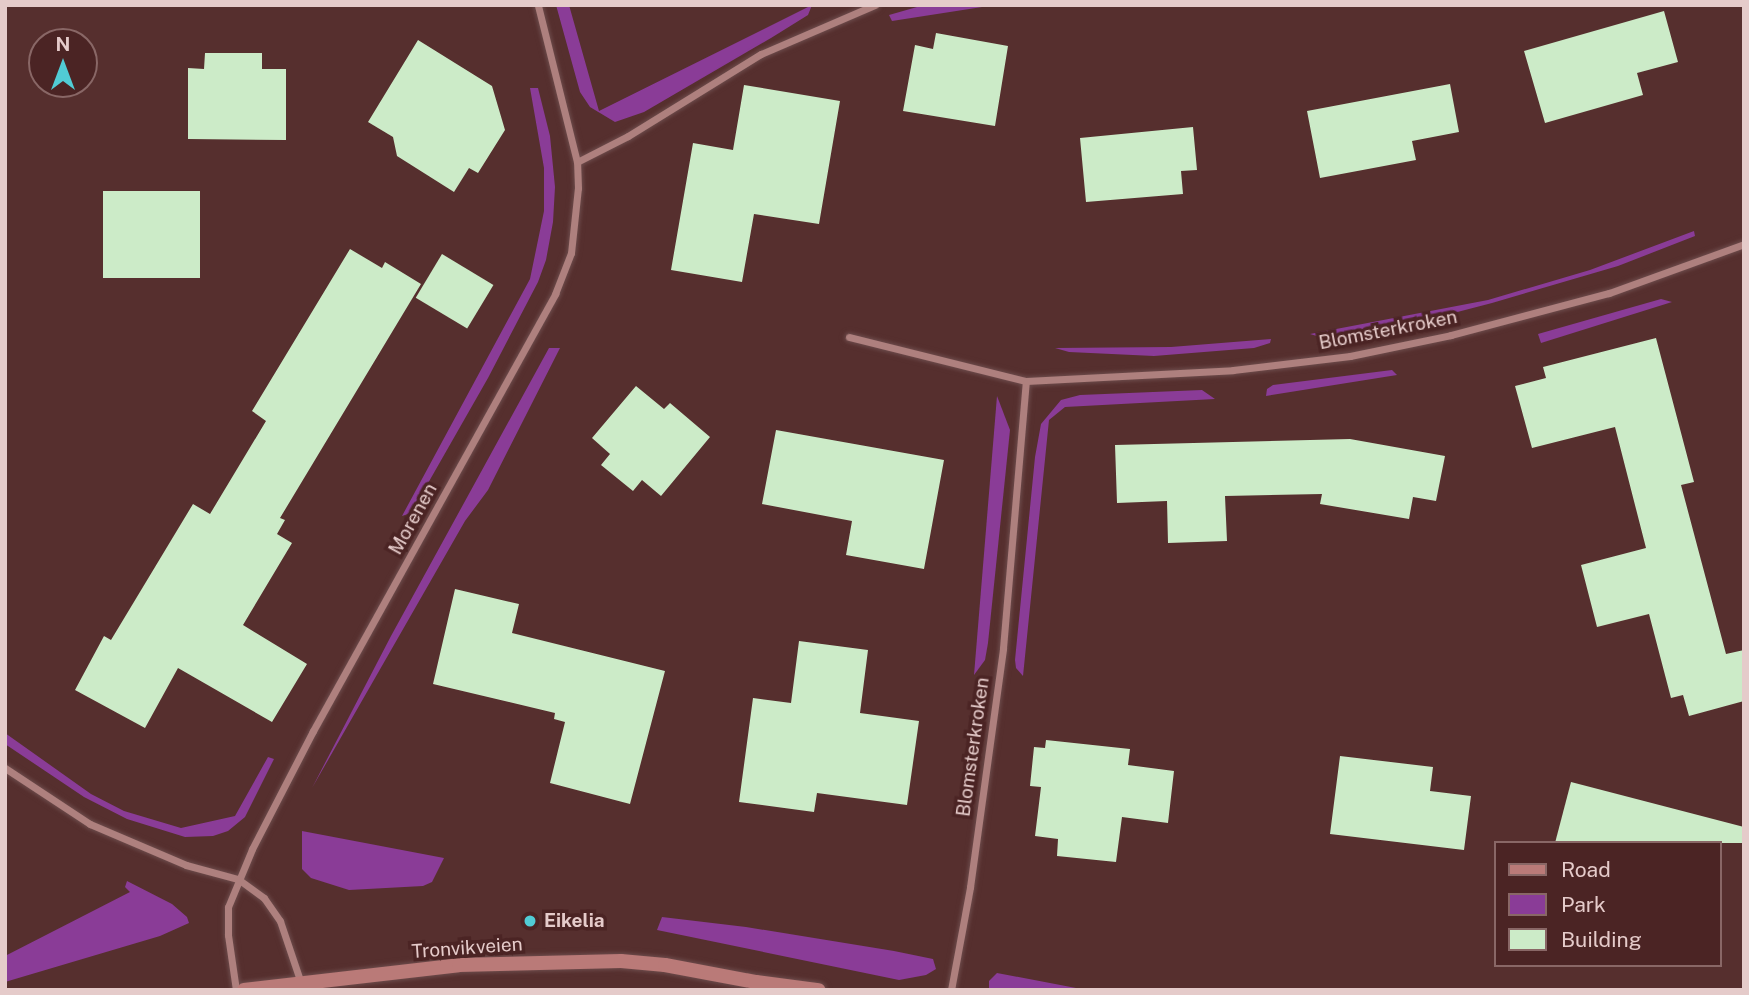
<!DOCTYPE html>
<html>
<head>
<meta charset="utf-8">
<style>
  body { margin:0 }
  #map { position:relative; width:1749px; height:995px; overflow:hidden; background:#562f2e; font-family:"Public Sans",sans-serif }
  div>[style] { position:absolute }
  .green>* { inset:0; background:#8a3c97 }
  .building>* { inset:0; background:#ccebc8; transform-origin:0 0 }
  .roads { filter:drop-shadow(0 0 2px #6d4c4c) drop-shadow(0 0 2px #6d4c4c) }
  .street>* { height:7px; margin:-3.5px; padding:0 3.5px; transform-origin:3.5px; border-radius:3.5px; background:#ae807e }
  .secondary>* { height:14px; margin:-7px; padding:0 7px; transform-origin:7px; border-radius:7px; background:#ba7a78 }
  .dots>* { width:19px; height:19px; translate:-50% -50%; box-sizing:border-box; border:4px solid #4b2424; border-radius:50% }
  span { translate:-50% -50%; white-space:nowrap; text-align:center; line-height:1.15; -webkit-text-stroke:7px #4b2424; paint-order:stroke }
  .street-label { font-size:19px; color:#e5cbca }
  .poi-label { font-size:19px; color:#e5cbca; font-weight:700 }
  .left { translate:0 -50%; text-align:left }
  .frame { position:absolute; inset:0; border:7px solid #e5cbca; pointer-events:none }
  .legend { position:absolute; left:1494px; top:841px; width:228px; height:126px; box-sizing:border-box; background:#4b2424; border:2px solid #896766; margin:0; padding:9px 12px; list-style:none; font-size:21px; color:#e5cbca }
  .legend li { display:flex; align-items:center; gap:14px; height:35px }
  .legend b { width:35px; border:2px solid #896766 }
  .north { position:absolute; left:28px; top:28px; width:70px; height:70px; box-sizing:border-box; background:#4b2424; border:2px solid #896766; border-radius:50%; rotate:0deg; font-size:19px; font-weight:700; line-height:28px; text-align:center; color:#e5cbca }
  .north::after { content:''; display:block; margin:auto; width:24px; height:32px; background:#51ccd5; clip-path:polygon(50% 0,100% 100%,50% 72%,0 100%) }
</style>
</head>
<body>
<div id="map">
  <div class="green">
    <div style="clip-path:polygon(556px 5px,569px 5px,599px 111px,812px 5px,808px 15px,771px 38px,644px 112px,615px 122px,590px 107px,580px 92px)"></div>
    <div style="clip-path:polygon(924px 5px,995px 5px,892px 21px,889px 15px)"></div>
    <div style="clip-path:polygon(530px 88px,538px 88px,550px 136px,555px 187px,553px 222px,546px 260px,538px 282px,488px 378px,411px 513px,402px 516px,530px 279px,544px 211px,544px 168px)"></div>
    <div style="clip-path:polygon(1694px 231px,1695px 236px,1618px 266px,1492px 303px,1419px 322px,1320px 337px,1310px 334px,1488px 300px,1590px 270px)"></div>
    <div style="clip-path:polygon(1661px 299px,1672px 302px,1541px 343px,1538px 334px)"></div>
    <div style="clip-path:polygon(1271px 339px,1270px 343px,1254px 348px,1154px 356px,1069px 352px,1055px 348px,1171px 347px)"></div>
    <div style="clip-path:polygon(549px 348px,560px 348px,488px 490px,465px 521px,312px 788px,391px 636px)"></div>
    <div style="clip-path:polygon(1392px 370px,1397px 375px,1266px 396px,1267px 389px,1273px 385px)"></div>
    <div style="clip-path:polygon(1202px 390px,1215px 399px,1065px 407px,1049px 420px,1023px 676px,1016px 668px,1015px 660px,1035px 457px,1041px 424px,1061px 400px,1080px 395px)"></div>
    <div style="clip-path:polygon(997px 396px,1010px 430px,988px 643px,985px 660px,974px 675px)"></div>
    <div style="clip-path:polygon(5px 733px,91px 794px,124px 811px,181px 828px,235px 816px,268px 757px,274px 759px,245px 817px,228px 831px,213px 836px,185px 837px,127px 819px,84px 797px,5px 744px)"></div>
    <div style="clip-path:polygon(302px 832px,302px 831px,444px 858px,432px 882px,423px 886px,349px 890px,311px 878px,302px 869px)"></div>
    <div style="clip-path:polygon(127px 881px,172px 904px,187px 917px,189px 923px,160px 936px,5px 982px,5px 956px,130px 892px,125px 887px)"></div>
    <div style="clip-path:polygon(662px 917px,746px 927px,894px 951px,933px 959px,936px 969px,926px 975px,899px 980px,657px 930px)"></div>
    <div style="clip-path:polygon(997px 973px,1076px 988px,1087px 990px,989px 990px,989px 981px)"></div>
  </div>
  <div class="building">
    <div style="clip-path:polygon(1664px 11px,1678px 62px,1637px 73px,1643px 95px,1545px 123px,1524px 51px)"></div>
    <div style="clip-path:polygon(936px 33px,1008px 46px,995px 126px,903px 111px,915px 45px,933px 49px)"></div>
    <div style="clip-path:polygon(418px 40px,492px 86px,505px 130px,478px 173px,469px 168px,454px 192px,397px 156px,393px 137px,368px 122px)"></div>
    <div style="clip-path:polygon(205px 53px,262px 53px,262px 69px,286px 69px,286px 140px,188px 139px,188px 68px,204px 69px)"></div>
    <div style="clip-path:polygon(1450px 84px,1459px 132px,1412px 141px,1416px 160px,1320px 178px,1307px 111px)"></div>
    <div style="clip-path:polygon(744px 85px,840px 101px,819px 224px,754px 214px,742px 282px,671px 270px,693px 143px,733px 150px)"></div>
    <div style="clip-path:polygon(1193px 127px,1197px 170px,1181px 171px,1183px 194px,1086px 202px,1080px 138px)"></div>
    <div style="left:200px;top:191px;width:87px;height:97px;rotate:90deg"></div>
    <div style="clip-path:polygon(350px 249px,382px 268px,385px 262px,421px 284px,280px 518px,285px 520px,277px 534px,292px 543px,243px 625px,307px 664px,272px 722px,178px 668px,145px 728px,75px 690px,104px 636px,111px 640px,193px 504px,210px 514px,266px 421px,252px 411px)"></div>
    <div style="left:442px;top:254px;width:60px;height:51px;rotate:31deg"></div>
    <div style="clip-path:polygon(1656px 338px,1694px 482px,1681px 485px,1726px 654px,1744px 650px,1744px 701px,1689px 716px,1683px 695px,1671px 698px,1649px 614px,1597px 627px,1581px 565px,1646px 548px,1615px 427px,1532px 448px,1515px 386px,1546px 378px,1543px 367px)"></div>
    <div style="clip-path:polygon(636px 386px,664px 409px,670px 403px,710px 437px,661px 496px,642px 480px,633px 491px,601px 465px,610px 454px,592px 438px)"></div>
    <div style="clip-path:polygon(776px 430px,944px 460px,924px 569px,846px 555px,852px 521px,762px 504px)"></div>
    <div style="clip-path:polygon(1350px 439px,1445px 456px,1436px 501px,1413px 497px,1409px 519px,1320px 504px,1322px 494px,1225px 496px,1227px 541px,1168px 543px,1167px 501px,1117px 503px,1115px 445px)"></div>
    <div style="clip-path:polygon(455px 589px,519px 604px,512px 633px,665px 671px,630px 804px,550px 783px,565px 722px,554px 719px,555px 713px,433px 684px)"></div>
    <div style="clip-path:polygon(799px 641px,868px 650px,860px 713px,919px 721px,907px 805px,817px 793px,814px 812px,739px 802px,753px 698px,791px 703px)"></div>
    <div style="clip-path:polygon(1046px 740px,1130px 749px,1128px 765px,1174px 771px,1168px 823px,1122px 817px,1116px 862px,1057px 856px,1058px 839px,1035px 836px,1041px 787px,1030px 786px,1034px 747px,1045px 748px)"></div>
    <div style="clip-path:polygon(1340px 756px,1433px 767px,1430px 791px,1471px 796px,1464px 850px,1330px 834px)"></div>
    <div style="clip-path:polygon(1571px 782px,1744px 827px,1744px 843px,1555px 843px)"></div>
  </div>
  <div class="roads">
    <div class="street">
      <div style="left:577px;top:162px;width:57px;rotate:-27deg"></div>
      <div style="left:628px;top:136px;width:156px;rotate:-31.7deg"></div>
      <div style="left:761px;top:54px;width:124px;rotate:-23.3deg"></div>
      <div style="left:849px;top:337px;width:182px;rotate:14deg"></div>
      <div style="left:5px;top:768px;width:102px;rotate:33.4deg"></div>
      <div style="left:90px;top:824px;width:104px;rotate:23.1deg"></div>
      <div style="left:186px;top:865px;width:54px;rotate:15.1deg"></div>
      <div style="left:238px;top:879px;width:32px;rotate:36deg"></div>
      <div style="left:264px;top:898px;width:28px;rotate:55deg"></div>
      <div style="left:280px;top:921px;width:65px;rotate:71.3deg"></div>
      <div style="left:236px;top:990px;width:56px;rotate:-98.3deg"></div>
      <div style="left:228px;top:935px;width:28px;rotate:-90deg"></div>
      <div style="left:228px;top:907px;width:63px;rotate:-67.5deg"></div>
      <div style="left:252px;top:849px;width:133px;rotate:-62.7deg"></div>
      <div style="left:313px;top:731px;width:500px;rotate:-61deg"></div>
      <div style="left:555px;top:294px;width:44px;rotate:-68.7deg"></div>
      <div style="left:571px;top:253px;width:65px;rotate:-83.9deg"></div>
      <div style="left:578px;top:188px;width:26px;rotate:-92deg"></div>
      <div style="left:577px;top:162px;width:162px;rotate:-104deg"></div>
      <div style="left:951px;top:990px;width:105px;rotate:-79.5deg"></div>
      <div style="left:970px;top:887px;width:241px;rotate:-82.1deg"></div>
      <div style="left:1003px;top:648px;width:268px;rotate:-85.1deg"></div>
      <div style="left:1026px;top:381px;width:207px;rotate:-3deg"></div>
      <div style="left:1233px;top:370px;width:118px;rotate:-6.8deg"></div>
      <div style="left:1350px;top:356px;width:103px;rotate:-11.7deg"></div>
      <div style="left:1451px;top:335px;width:163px;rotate:-14.9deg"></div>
      <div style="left:1609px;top:293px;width:144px;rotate:-19.9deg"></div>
    </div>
    <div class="secondary">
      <div style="left:244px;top:990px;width:216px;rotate:-6.6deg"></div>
      <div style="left:459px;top:965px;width:162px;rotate:-1.4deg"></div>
      <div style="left:621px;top:961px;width:44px;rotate:5.2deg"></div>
      <div style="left:665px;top:965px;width:93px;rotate:10.6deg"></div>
      <div style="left:756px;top:982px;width:63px;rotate:7.4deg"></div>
    </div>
  </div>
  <div class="dots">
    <div style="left:530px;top:921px;background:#51ccd5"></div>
  </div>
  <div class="street-label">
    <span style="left:1388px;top:330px;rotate:-11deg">Blomsterkroken</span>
    <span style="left:413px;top:519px;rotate:-61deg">Morenen</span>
    <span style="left:973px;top:747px;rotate:-82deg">Blomsterkroken</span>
    <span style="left:467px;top:948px;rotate:-4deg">Tronvikveien</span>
  </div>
  <div class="poi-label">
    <span class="left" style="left:544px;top:921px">Eikelia</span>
  </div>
  <div class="frame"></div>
  <ul class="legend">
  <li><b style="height:9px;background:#ba7a78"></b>Road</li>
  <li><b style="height:19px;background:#8a3c97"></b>Park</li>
  <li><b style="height:19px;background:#ccebc8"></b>Building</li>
  </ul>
  <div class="north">N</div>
</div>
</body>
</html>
